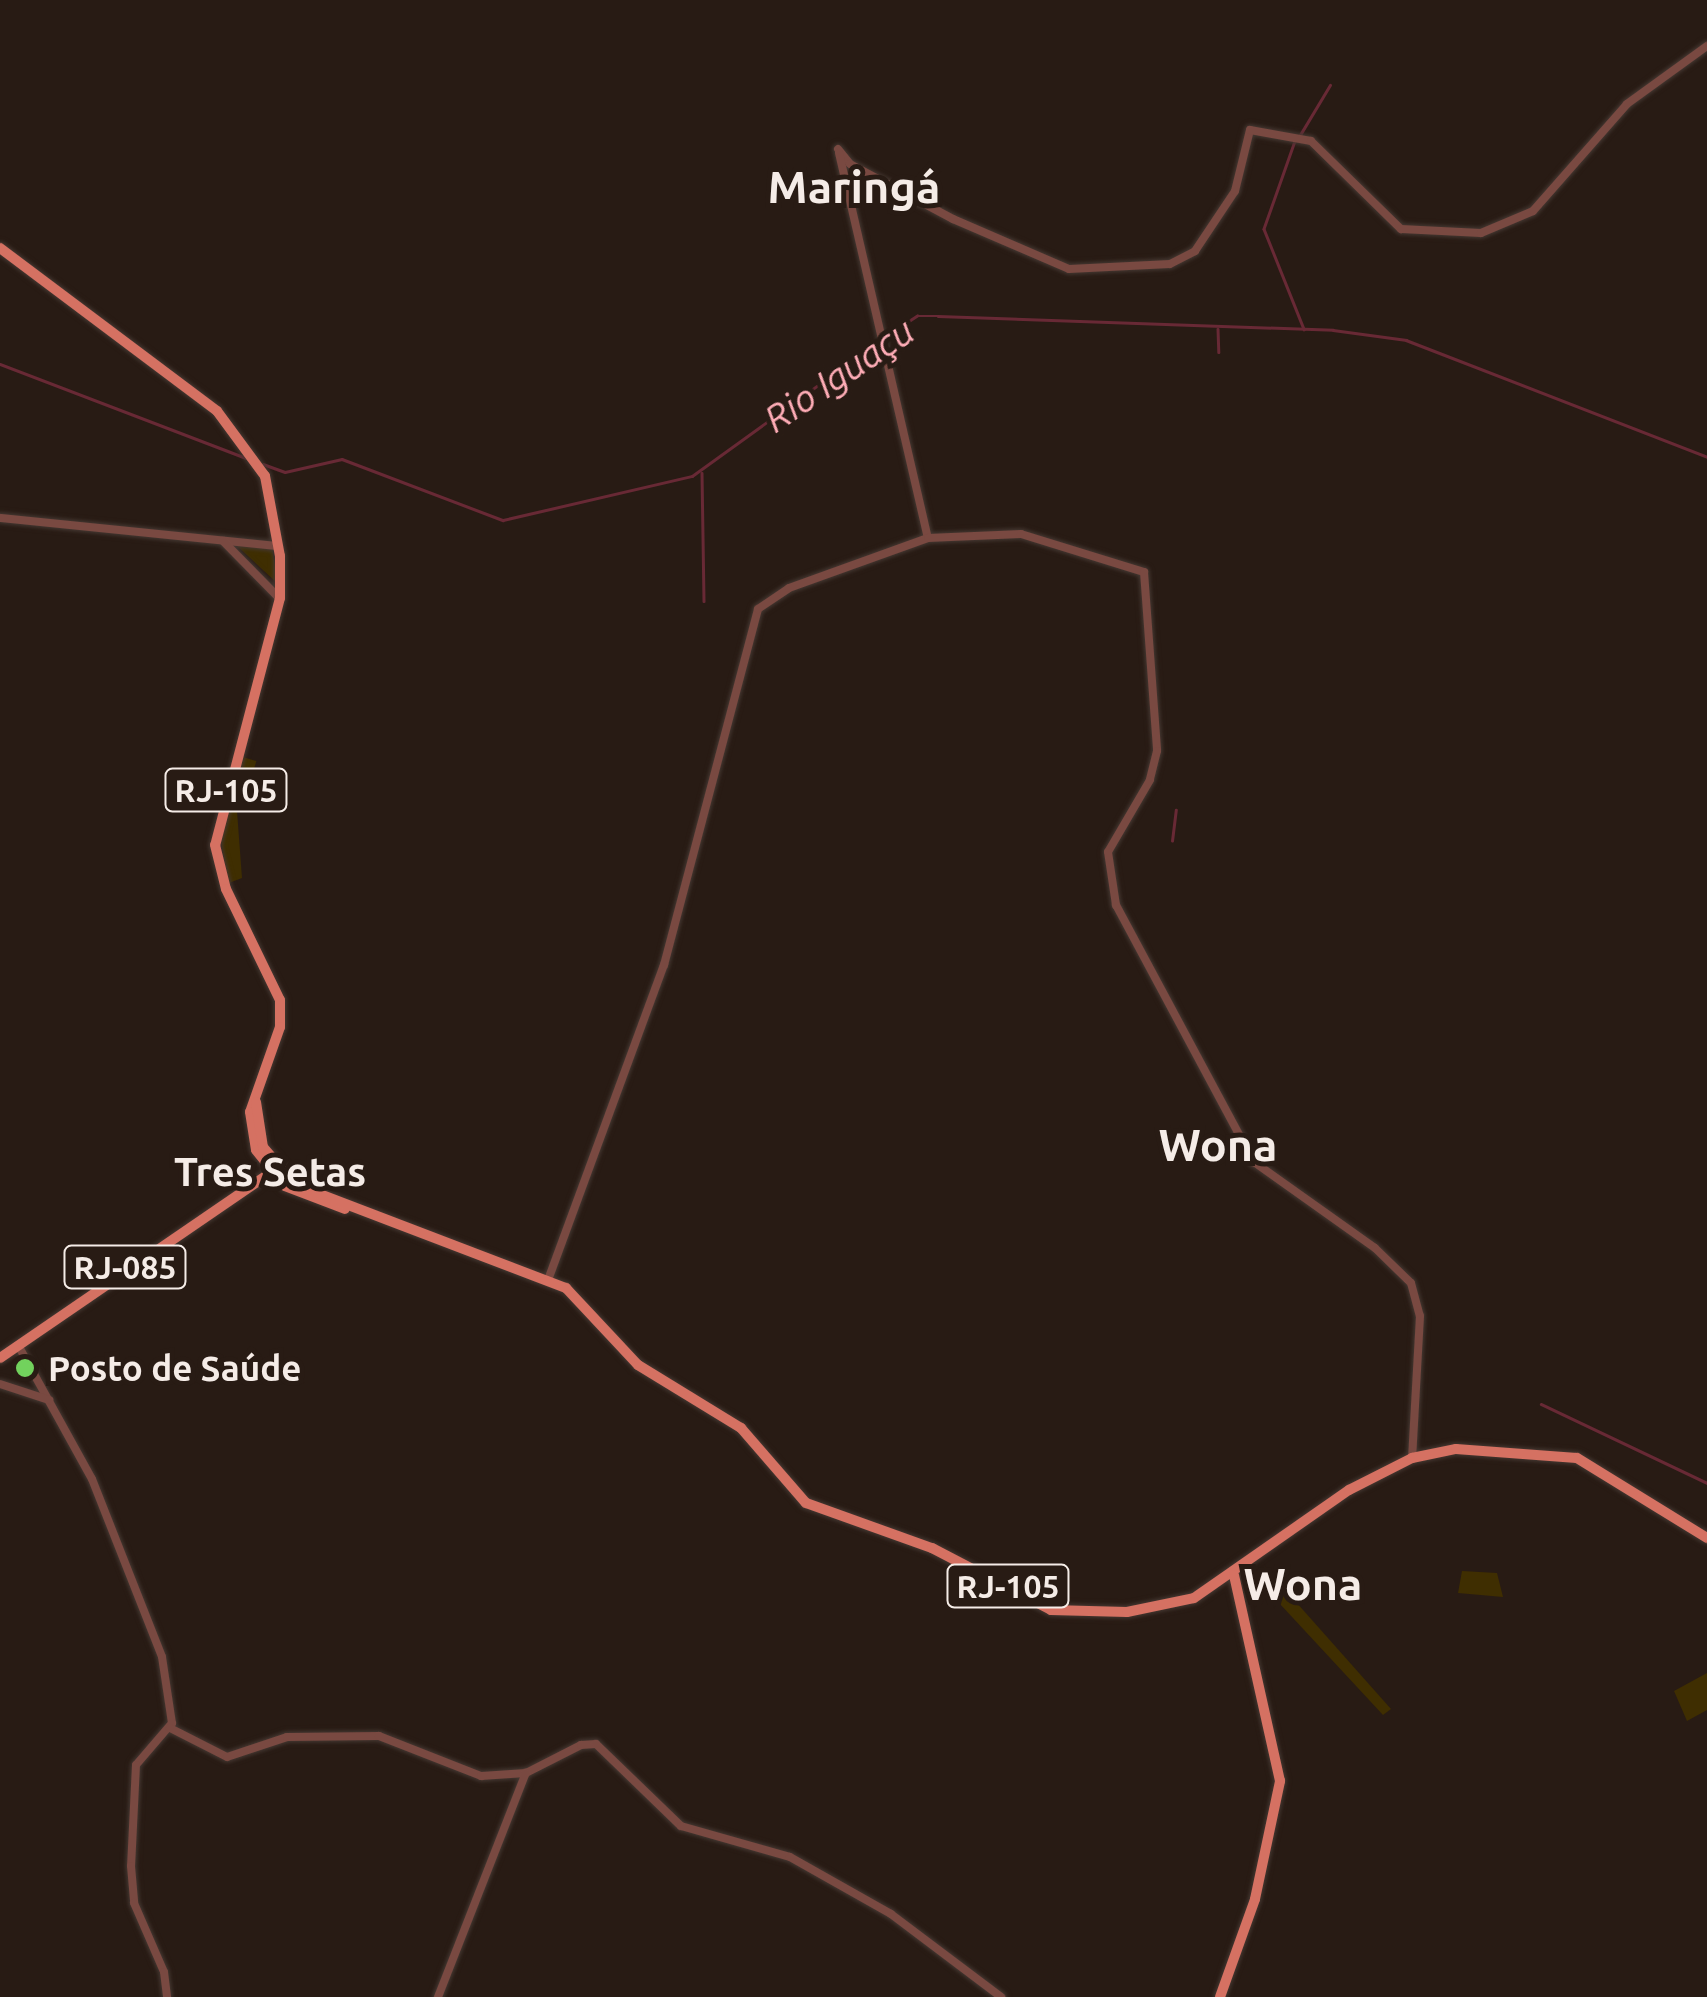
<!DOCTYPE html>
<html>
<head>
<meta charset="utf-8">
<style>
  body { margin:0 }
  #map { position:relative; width:1707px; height:1997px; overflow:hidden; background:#281b14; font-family:Ubuntu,sans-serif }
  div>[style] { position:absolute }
  .green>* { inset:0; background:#3f2e01; transform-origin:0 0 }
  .stream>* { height:2.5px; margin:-1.25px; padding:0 1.25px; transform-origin:1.25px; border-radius:1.25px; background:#682935 }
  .roads { filter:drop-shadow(0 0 2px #453832) drop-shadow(0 0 2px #453832) }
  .minor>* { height:8px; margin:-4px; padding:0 4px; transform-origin:4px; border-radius:4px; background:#794941 }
  .major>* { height:10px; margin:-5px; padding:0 5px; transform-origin:5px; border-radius:5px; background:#d57162 }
  .dots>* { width:28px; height:28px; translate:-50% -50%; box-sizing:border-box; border:5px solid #281b14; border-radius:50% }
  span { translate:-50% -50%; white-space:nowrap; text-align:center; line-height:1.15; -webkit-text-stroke:10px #281b14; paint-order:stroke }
  .shield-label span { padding:2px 8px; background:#281b14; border:2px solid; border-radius:8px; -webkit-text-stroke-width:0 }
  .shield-label { font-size:32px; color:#f5ece7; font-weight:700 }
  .poi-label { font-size:35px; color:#f5ece7; font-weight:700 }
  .left { translate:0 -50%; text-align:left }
  .water-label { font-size:38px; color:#ffadb7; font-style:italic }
  .quarter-label { font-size:40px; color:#f5ece7; font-weight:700 }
  .district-label { font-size:45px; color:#f5ece7; font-weight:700 }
</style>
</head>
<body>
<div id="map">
  <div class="green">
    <div style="clip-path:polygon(240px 543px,272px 545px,277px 583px,237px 546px)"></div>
    <div style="left:243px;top:757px;width:14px;height:42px;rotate:17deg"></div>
    <div style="clip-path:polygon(228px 809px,237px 811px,242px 878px,229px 883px,220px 836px)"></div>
    <div style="clip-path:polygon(1265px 1567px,1391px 1709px,1383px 1715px,1253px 1575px)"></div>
    <div style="clip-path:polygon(1462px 1571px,1497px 1573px,1503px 1597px,1458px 1593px)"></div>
    <div style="clip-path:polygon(1707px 1673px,1707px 1710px,1687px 1721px,1674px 1691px)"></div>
  </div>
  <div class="stream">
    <div style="left:1300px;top:135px;width:58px;rotate:-59deg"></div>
    <div style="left:1295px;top:141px;width:93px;rotate:109.4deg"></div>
    <div style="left:1264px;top:229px;width:108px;rotate:68.2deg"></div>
    <div style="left:1218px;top:329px;width:23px;rotate:88deg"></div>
    <div style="left:0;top:364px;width:263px;rotate:20.9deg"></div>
    <div style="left:263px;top:464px;width:23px;rotate:20deg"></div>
    <div style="left:285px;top:472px;width:58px;rotate:-12.8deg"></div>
    <div style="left:342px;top:459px;width:172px;rotate:20.8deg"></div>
    <div style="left:503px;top:520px;width:194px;rotate:-13.1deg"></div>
    <div style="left:692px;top:476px;width:246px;rotate:-35.8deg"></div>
    <div style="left:892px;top:332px;width:30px;rotate:-33deg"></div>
    <div style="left:917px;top:316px;width:21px"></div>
    <div style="left:938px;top:316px;width:395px;rotate:2deg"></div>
    <div style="left:1333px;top:330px;width:74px;rotate:7.8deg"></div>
    <div style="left:1406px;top:340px;width:323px;rotate:21.2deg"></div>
    <div style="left:702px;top:473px;width:128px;rotate:89.1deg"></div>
    <div style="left:1172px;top:841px;width:31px;rotate:-83deg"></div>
    <div style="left:1541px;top:1404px;width:184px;rotate:25.4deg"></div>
  </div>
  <div class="roads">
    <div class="minor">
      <div style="left:838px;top:149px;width:19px;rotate:51deg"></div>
      <div style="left:850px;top:164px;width:117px;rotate:28.1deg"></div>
      <div style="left:953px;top:219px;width:126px;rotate:23.3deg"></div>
      <div style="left:1069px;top:269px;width:101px;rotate:-2.8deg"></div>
      <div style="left:1170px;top:264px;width:28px;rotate:-27deg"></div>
      <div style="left:1195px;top:251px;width:72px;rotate:-56.3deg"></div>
      <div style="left:1235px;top:191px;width:63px;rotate:-76.2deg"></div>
      <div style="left:1250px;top:130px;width:62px;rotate:10.2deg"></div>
      <div style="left:1311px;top:141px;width:126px;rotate:44.4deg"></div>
      <div style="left:1401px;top:229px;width:80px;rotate:2.9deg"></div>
      <div style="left:1481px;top:233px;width:56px;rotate:-22.9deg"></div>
      <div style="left:1533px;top:211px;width:142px;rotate:-48.7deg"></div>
      <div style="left:1627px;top:104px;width:99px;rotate:-35.9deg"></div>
      <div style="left:839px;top:153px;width:395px;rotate:77deg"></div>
      <div style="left:0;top:518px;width:279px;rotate:5.8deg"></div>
      <div style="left:223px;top:541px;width:80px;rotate:45.5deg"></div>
      <div style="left:548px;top:1280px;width:336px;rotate:-69.8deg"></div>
      <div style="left:664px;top:965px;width:368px;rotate:-75.2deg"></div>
      <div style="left:758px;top:609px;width:37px;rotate:-34deg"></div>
      <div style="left:789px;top:588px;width:148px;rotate:-19.8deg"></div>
      <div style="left:928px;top:538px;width:93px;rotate:-2.5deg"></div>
      <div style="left:1021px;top:534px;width:129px;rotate:17.2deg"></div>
      <div style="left:1144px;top:572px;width:179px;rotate:85.8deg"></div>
      <div style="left:1157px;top:751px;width:30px;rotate:104deg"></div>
      <div style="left:1150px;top:780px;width:83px;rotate:120.3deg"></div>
      <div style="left:1108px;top:852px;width:54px;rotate:81.4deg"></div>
      <div style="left:1116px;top:905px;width:292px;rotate:61.8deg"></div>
      <div style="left:1254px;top:1162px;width:148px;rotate:35.4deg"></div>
      <div style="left:1375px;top:1248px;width:50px;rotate:44.2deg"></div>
      <div style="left:1411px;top:1283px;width:34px;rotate:75deg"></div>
      <div style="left:1420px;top:1316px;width:142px;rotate:93.2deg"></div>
      <div style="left:18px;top:1345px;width:153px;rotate:61.1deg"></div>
      <div style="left:92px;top:1479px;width:191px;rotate:68.5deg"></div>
      <div style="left:162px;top:1657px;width:67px;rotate:81.4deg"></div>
      <div style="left:172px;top:1723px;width:55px;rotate:130.6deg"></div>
      <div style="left:136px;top:1765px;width:101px;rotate:92.8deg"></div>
      <div style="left:131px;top:1866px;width:37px;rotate:85deg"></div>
      <div style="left:134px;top:1903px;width:75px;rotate:66.5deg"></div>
      <div style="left:164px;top:1972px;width:25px;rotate:83deg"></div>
      <div style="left:0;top:1384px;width:52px;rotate:18.1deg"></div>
      <div style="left:170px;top:1728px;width:64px;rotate:27deg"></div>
      <div style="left:227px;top:1757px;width:63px;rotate:-18.4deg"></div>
      <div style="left:287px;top:1737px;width:92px;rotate:-0.6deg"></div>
      <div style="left:379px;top:1736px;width:110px;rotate:21.4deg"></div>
      <div style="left:481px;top:1776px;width:45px;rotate:-3.8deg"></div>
      <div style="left:526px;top:1773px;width:62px;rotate:-27deg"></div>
      <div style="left:581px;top:1745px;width:15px;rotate:-4deg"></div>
      <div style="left:596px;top:1744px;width:118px;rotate:44deg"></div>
      <div style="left:681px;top:1826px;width:113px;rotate:15.9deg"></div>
      <div style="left:790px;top:1857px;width:116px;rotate:29.4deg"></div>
      <div style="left:891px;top:1914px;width:138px;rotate:37deg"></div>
      <div style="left:438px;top:1997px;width:241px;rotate:-68.6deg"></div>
    </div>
    <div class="major">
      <div style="left:0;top:248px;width:271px;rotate:36.9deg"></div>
      <div style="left:217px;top:411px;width:81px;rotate:53.6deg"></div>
      <div style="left:265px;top:476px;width:81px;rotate:79.4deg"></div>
      <div style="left:280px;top:556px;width:42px;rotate:90deg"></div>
      <div style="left:280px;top:598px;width:255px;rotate:104.7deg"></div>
      <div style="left:215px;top:845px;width:45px;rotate:76deg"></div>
      <div style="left:226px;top:889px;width:123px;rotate:64.1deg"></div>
      <div style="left:280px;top:1000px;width:27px;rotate:90deg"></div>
      <div style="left:280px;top:1027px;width:90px;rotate:109.4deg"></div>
      <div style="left:250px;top:1112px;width:38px;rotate:81deg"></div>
      <div style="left:256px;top:1150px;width:46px;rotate:51.1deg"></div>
      <div style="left:285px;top:1186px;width:64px;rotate:21deg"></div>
      <div style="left:256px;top:1102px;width:46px;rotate:81.2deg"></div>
      <div style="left:263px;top:1147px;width:50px;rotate:49deg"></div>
      <div style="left:296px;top:1185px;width:289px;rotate:20.9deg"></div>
      <div style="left:566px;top:1288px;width:105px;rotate:46.9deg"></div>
      <div style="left:638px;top:1365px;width:121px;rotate:31.5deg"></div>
      <div style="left:741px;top:1428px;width:99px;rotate:49.1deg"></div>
      <div style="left:806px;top:1503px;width:134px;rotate:19.7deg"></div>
      <div style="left:932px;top:1548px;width:134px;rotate:27.5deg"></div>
      <div style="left:1051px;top:1610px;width:76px;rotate:1.5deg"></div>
      <div style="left:1127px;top:1612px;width:68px;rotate:-11.8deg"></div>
      <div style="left:1194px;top:1598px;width:189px;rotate:-34.9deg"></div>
      <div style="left:1349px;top:1490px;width:71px;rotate:-26.9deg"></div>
      <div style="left:1412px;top:1458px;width:45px;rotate:-11.6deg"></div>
      <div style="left:1456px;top:1449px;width:121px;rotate:4.3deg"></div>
      <div style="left:1577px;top:1458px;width:153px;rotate:31.6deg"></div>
      <div style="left:0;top:1358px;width:327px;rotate:-34.4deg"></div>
      <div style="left:1220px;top:1997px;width:104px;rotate:-70.3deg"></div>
      <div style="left:1255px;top:1899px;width:121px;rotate:-78deg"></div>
      <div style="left:1280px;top:1781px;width:211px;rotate:-102.6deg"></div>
    </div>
  </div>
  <div class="dots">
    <div style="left:25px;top:1368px;background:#72d25d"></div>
  </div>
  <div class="shield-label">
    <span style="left:226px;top:790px">RJ-105</span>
    <span style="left:125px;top:1267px">RJ-085</span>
    <span style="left:1008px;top:1586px">RJ-105</span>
  </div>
  <div class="poi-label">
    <span class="left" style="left:48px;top:1368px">Posto de Saúde</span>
  </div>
  <div class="water-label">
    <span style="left:839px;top:375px;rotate:-34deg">Rio Iguaçu</span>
  </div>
  <div class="quarter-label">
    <span style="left:270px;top:1172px">Tres Setas</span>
  </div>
  <div class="district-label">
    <span style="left:854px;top:187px">Maringá</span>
    <span style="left:1218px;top:1145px">Wona</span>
    <span style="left:1303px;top:1584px">Wona</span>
  </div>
</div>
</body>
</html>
